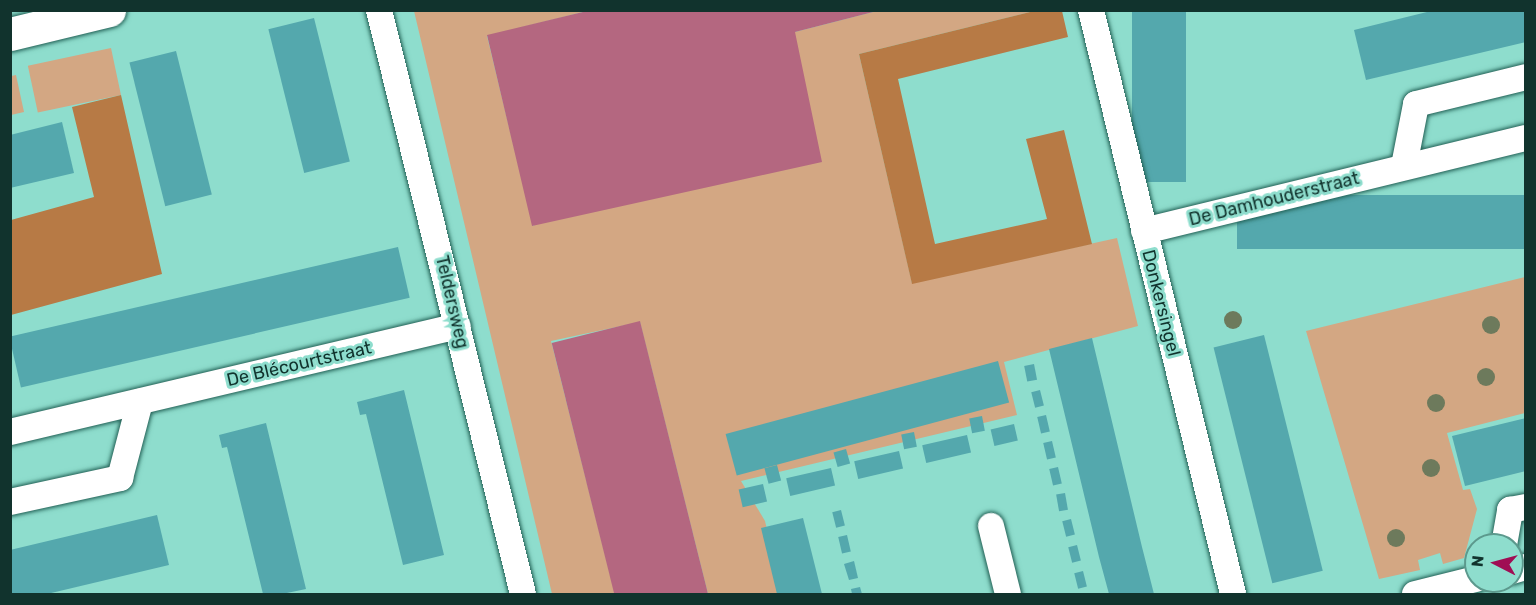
<!DOCTYPE html>
<html>
<head>
<meta charset="utf-8">
<style>
  body { margin:0 }
  #map { position:relative; width:1536px; height:605px; overflow:hidden; background:#8eddcd; font-family:Rubik,sans-serif }
  div>[style] { position:absolute }
  .green>* { inset:0; background:#d3a783; transform-origin:0 0 }
  .forest>* { inset:0; background:#b77a45 }
  .water>* { inset:0; background:#b46780; transform-origin:0 0 }
  .building>* { inset:0; background:#54a8ad; transform-origin:0 0 }
  .roads { filter:drop-shadow(0 0 2px #226055) drop-shadow(0 0 2px #226055) }
  .minor>* { height:26px; margin:-13px; padding:0 13px; transform-origin:13px; border-radius:13px; background:#fff }
  .tertiary>* { height:33px; margin:-16.5px; padding:0 16.5px; transform-origin:16.5px; border-radius:16.5px; background:#fff }
  .trees>* { width:18px; height:18px; margin:-9px; border-radius:50%; background:#6d7a5c }
  span { translate:-50% -50%; white-space:nowrap; text-align:center; line-height:1.15; -webkit-text-stroke:6px #8eddcd; paint-order:stroke }
  .street-label { font-size:18px; color:#11332d }
  .frame { position:absolute; inset:0; border:12px solid #11332d; pointer-events:none }
  .north { position:absolute; left:1464px; top:533px; width:60px; height:60px; box-sizing:border-box; background:#8eddcd; border:2px solid #5c998d; border-radius:50%; rotate:276deg; font-size:16px; font-weight:700; line-height:24px; text-align:center; color:#11332d }
  .north::after { content:''; display:block; margin:auto; width:21px; height:27px; background:#a00d54; clip-path:polygon(50% 0,100% 100%,50% 72%,0 100%) }
</style>
</head>
<body>
<div id="map">
  <div class="green">
    <div style="clip-path:polygon(414px 11px,587px 11px,487px 36px,533px 226px,795px 32px,877px 11px,1034px 11px,859px 54px,912px 283px,1117px 238px,1138px 326px,1004px 362px,1017px 415px,741px 481px,765px 521px,782px 594px,708px 594px,640px 322px,551px 341px,615px 594px,552px 594px)"></div>
    <div style="left:111px;top:48px;width:48px;height:85px;rotate:78deg"></div>
    <div style="clip-path:polygon(16px 75px,24px 112px,11px 115px,11px 76px)"></div>
    <div style="clip-path:polygon(1525px 277px,1525px 413px,1447px 433px,1463px 490px,1470px 489px,1477px 509px,1464px 558px,1443px 564px,1440px 553px,1418px 560px,1420px 570px,1379px 579px,1306px 331px)"></div>
  </div>
  <div class="forest">
    <div style="clip-path:polygon(1034px 11px,1062px 11px,1068px 37px,898px 79px,935px 244px,1047px 219px,1026px 139px,1064px 130px,1092px 244px,912px 284px,859px 54px)"></div>
    <div style="clip-path:polygon(121px 95px,162px 274px,11px 315px,11px 220px,94px 197px,72px 107px)"></div>
  </div>
  <div class="water">
    <div style="clip-path:polygon(587px 11px,587px 10px,877px 11px,795px 32px,822px 162px,532px 226px,487px 35px)"></div>
    <div style="left:640px;top:321px;width:281px;height:91px;rotate:76deg"></div>
  </div>
  <div class="building">
    <div style="left:1132px;top:10px;width:54px;height:172px"></div>
    <div style="clip-path:polygon(1435px 10px,1526px 10px,1526px 42px,1366px 80px,1354px 30px)"></div>
    <div style="left:314px;top:18px;width:148px;height:47px;rotate:76deg"></div>
    <div style="left:176px;top:51px;width:148px;height:48px;rotate:76deg"></div>
    <div style="clip-path:polygon(62px 122px,74px 173px,10px 188px,10px 135px)"></div>
    <div style="left:1526px;top:195px;width:54px;height:289px;rotate:90deg"></div>
    <div style="left:398px;top:247px;width:52px;height:399px;rotate:77deg"></div>
    <div style="left:1264px;top:335px;width:243px;height:52px;rotate:76deg"></div>
    <div style="clip-path:polygon(1092px 338px,1142px 547px,1154px 594px,1109px 594px,1099px 557px,1049px 349px)"></div>
    <div style="left:998px;top:361px;width:43px;height:282px;rotate:75deg"></div>
    <div style="left:1034px;top:364px;width:16px;height:10px;rotate:79deg"></div>
    <div style="clip-path:polygon(404px 390px,444px 555px,403px 565px,366px 414px,360px 415px,357px 402px)"></div>
    <div style="left:1040px;top:390px;width:16px;height:9px;rotate:76deg"></div>
    <div style="left:1046px;top:415px;width:17px;height:9px;rotate:77deg"></div>
    <div style="left:982px;top:416px;width:15px;height:13px;rotate:79deg"></div>
    <div style="clip-path:polygon(1526px 418px,1526px 471px,1465px 486px,1452px 436px)"></div>
    <div style="clip-path:polygon(266px 423px,306px 589px,282px 594px,263px 594px,227px 447px,222px 448px,219px 435px)"></div>
    <div style="left:1014px;top:424px;width:17px;height:24px;rotate:77deg"></div>
    <div style="left:914px;top:432px;width:15px;height:13px;rotate:79deg"></div>
    <div style="left:967px;top:435px;width:18px;height:46px;rotate:77deg"></div>
    <div style="left:1052px;top:441px;width:17px;height:9px;rotate:77deg"></div>
    <div style="left:846px;top:449px;width:15px;height:13px;rotate:74deg"></div>
    <div style="left:899px;top:451px;width:18px;height:46px;rotate:77deg"></div>
    <div style="left:777px;top:465px;width:16px;height:13px;rotate:75deg"></div>
    <div style="left:1058px;top:467px;width:17px;height:9px;rotate:77deg"></div>
    <div style="left:831px;top:468px;width:18px;height:46px;rotate:77deg"></div>
    <div style="left:763px;top:484px;width:18px;height:25px;rotate:77deg"></div>
    <div style="left:1065px;top:493px;width:17px;height:9px;rotate:80deg"></div>
    <div style="left:841px;top:510px;width:16px;height:9px;rotate:76deg"></div>
    <div style="clip-path:polygon(157px 515px,169px 565px,47px 594px,10px 594px,10px 550px)"></div>
    <div style="clip-path:polygon(803px 518px,822px 594px,777px 594px,761px 528px)"></div>
    <div style="left:1071px;top:519px;width:16px;height:9px;rotate:76deg"></div>
    <div style="left:847px;top:535px;width:17px;height:9px;rotate:77deg"></div>
    <div style="left:1077px;top:545px;width:16px;height:9px;rotate:76deg"></div>
    <div style="clip-path:polygon(854px 561px,858px 578px,849px 580px,844px 564px)"></div>
    <div style="left:1083px;top:571px;width:16px;height:9px;rotate:76deg"></div>
    <div style="clip-path:polygon(860px 587px,862px 594px,852px 594px,851px 589px)"></div>
  </div>
  <div class="roads">
    <div class="minor">
      <div style="left:379px;top:10px;width:601px;rotate:76.15deg"></div>
      <div style="left:1091px;top:10px;width:601px;rotate:76.33deg"></div>
      <div style="left:1404px;top:166px;width:63px;rotate:-79deg"></div>
      <div style="left:1416px;top:104px;width:113px;rotate:-13.8deg"></div>
      <div style="left:1144px;top:231px;width:393px;rotate:-13.7deg"></div>
      <div style="left:10px;top:432px;width:460px;rotate:-13.3deg"></div>
      <div style="left:10px;top:502px;width:113px;rotate:-12.3deg"></div>
      <div style="left:120px;top:478px;width:79px;rotate:-75.3deg"></div>
      <div style="left:991px;top:526px;width:70px;rotate:76deg"></div>
      <div style="left:1504px;top:545px;width:36px;rotate:-80deg"></div>
      <div style="left:1510px;top:510px;width:16px;rotate:-11deg"></div>
      <div style="left:1512px;top:571px;width:15px;rotate:-16deg"></div>
      <div style="left:1415px;top:594px;width:63px;rotate:-13.8deg"></div>
    </div>
    <div class="tertiary">
      <div style="left:10px;top:34px;width:102px;rotate:-13.6deg"></div>
    </div>
  </div>
  <div class="trees">
    <div style="left:1233px;top:320px"></div>
    <div style="left:1491px;top:325px"></div>
    <div style="left:1486px;top:377px"></div>
    <div style="left:1436px;top:403px"></div>
    <div style="left:1431px;top:468px"></div>
    <div style="left:1396px;top:538px"></div>
  </div>
  <div class="street-label">
    <span style="left:1274px;top:199px;rotate:-14deg">De Damhouderstraat</span>
    <span style="left:452px;top:302px;rotate:77deg">Teldersweg</span>
    <span style="left:1161px;top:303px;rotate:76deg">Donkersingel</span>
    <span style="left:299px;top:364px;rotate:-13deg">De Blécourtstraat</span>
  </div>
  <div class="frame"></div>
  <div class="north">N</div>
</div>
</body>
</html>
